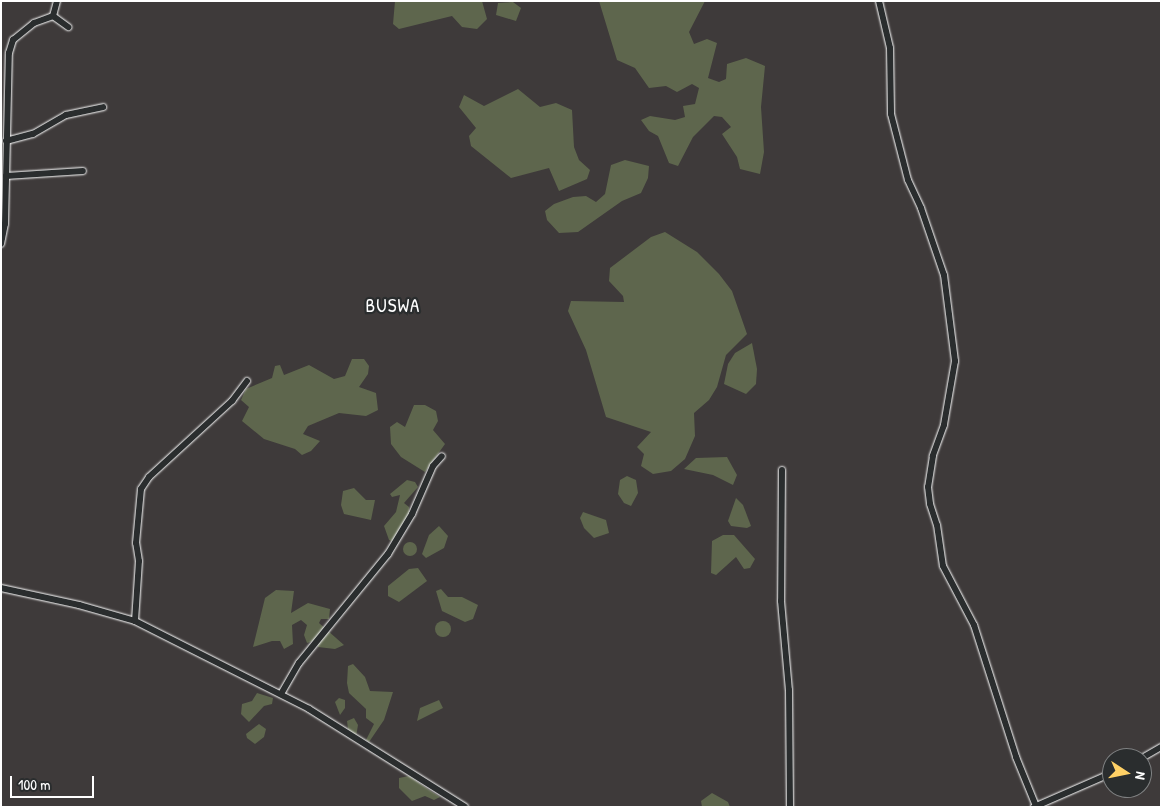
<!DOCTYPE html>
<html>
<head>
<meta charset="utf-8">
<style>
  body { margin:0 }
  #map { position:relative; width:1162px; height:808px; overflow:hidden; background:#3e3a3a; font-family:"Patrick Hand",sans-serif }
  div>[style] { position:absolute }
  .green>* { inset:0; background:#5e664d }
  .round { border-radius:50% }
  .roads { filter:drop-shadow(0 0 1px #fff) drop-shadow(0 0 1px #fff) }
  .minor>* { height:6px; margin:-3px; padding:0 3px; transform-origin:3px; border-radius:3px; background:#2a2d2e }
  span { translate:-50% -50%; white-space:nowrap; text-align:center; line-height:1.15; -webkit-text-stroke:4.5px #2a2d2e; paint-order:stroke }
  .quarter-label { font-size:19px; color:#fff; letter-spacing:1px }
  .frame { position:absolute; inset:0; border:2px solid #fff; pointer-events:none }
  .north { position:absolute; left:1102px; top:748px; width:50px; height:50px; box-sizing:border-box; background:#2a2d2e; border:1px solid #7f8182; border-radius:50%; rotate:101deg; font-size:14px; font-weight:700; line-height:20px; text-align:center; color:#fff }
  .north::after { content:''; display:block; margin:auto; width:18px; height:22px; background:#ffd166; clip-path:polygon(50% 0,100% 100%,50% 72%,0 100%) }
  .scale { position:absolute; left:10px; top:776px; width:84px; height:22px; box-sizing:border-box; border:2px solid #fff; border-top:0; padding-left:6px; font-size:15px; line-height:18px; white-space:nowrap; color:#fff; -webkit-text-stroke:4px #2a2d2e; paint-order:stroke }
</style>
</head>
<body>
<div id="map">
  <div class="green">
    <div style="clip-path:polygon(395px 1px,482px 1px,487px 19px,477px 29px,462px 27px,452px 16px,399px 29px,393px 24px)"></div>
    <div style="clip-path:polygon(599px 1px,705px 1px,689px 32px,694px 44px,707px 39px,717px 43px,708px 78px,719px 82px,726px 79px,727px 64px,746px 58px,765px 66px,761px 107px,764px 152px,760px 174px,740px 169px,737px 157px,722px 134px,731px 127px,722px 117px,714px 116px,693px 137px,678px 166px,669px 163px,658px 136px,649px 131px,641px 120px,650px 116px,675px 120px,685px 117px,683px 106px,695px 104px,699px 88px,692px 84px,677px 92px,666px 86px,649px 88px,635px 68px,617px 60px)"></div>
    <div style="clip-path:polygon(513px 2px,521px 8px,516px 21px,496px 15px,498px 3px)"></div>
    <div style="clip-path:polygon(518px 89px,540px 107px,556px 103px,572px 110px,574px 147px,579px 160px,590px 170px,587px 179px,559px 191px,549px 168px,511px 178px,471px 146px,469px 136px,476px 128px,459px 107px,464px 95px,484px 106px)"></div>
    <div style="clip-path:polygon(625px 160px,649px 166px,648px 178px,641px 193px,622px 201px,578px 232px,559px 233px,547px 220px,545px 211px,554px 204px,573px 197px,586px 196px,596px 202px,605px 194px,611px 165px)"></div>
    <div style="clip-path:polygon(665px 232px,697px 252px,719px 274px,732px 291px,747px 334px,726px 355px,717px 387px,709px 400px,694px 413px,695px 436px,685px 459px,671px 471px,653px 474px,641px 466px,644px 454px,637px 447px,651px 432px,606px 417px,586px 350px,568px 311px,571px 301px,624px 302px,623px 296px,609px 281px,610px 268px,651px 237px)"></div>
    <div style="clip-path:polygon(752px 343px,757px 369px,756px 384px,746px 394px,724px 384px,728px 364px,735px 353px)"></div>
    <div style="clip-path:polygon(352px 359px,364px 359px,369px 366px,368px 374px,359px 387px,376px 393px,378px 410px,366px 416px,339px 413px,308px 426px,303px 434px,320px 441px,311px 451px,302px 455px,295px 449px,264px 439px,242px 421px,249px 407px,241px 400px,246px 389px,272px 378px,275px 366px,280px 365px,284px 375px,309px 365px,334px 379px,345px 376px)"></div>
    <div style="clip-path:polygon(414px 405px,425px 405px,436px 411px,438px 421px,433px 430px,445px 444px,425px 472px,401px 457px,391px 444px,390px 427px,397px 422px,405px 427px)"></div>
    <div style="clip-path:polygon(727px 457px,737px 475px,733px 485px,713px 475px,684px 469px,696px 458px)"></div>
    <div style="clip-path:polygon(627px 476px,636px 480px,638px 493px,631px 506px,624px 503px,618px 494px,620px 480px)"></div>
    <div style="clip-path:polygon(407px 480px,415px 482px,418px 487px,404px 503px,409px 507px,409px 514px,392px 541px,389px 540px,384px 526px,396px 512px,400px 495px,392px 497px,390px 494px)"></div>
    <div style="clip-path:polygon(354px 488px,366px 500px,375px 500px,371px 520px,344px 514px,341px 505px,343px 491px)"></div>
    <div style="clip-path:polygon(736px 498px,743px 505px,751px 526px,747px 528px,731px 526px,728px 521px)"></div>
    <div style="clip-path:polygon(583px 512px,606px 520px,609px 533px,594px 538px,584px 528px,580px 518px)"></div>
    <div style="clip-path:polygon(439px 526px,448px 536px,444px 548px,426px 558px,422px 554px,429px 535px)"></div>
    <div style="clip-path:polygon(723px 535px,734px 535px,755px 559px,750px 568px,744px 569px,736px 557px,716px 575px,711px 573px,712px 541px)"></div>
    <div class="round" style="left:403px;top:542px;width:14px;height:14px"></div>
    <div style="clip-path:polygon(418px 568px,427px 581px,399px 602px,388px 596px,388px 586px,409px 569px)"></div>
    <div style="clip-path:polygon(441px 589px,448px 597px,462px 597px,478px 605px,473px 619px,465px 622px,442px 611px,436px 591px)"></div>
    <div style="clip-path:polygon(276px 590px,294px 591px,291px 613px,308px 603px,330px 609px,329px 619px,321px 619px,319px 623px,344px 645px,335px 649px,318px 647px,317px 640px,307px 643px,304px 635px,307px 625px,301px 620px,292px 625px,293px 644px,284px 649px,280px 641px,272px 641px,253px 647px,265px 598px)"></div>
    <div class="round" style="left:435px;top:621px;width:16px;height:16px"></div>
    <div style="clip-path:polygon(353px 664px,365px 677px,370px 691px,393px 692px,384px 720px,369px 742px,366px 740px,374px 724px,366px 718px,366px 709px,349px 693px,347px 683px,348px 666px)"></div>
    <div style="clip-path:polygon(257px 693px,273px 698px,272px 704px,264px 706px,249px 722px,241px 714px,242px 704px,252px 701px)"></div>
    <div style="clip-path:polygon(339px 698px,345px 700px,345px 708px,340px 715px,335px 702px)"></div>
    <div style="clip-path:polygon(439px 700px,443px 708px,417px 721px,420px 708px)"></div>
    <div style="clip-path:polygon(354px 718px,358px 725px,356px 737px,348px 729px,347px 721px)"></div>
    <div style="clip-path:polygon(259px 724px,266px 729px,264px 737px,255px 744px,247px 738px,246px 734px)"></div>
    <div style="clip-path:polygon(409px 776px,429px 790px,440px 797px,434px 800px,425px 796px,412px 801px,399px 788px,399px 778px)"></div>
    <div style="clip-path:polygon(712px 793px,728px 802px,730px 807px,702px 807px,701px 801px)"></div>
  </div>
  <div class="roads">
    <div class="minor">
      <div style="left:879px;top:1px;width:48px;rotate:76.8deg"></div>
      <div style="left:890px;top:48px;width:66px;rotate:89.1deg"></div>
      <div style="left:891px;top:114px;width:68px;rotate:75.6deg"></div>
      <div style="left:908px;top:180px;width:31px;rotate:65deg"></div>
      <div style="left:921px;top:208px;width:71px;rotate:71.1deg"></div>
      <div style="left:944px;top:275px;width:87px;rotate:82.7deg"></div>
      <div style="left:955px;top:361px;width:65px;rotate:99.8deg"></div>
      <div style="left:944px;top:425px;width:33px;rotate:110deg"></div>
      <div style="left:933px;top:456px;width:31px;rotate:99deg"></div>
      <div style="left:928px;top:487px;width:17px;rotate:83deg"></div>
      <div style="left:930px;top:504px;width:22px;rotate:72deg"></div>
      <div style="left:937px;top:525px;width:41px;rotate:81.7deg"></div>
      <div style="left:943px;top:566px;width:67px;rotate:62.3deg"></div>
      <div style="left:974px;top:625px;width:139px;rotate:72.3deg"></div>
      <div style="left:1016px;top:757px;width:53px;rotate:67.8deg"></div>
      <div style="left:53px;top:16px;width:19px;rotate:36deg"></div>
      <div style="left:6px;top:141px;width:28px;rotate:-15deg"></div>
      <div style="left:33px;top:134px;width:38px;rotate:-30deg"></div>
      <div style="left:66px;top:115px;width:38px;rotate:-12deg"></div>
      <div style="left:6px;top:176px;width:77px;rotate:-3.7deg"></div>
      <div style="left:1px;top:244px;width:20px;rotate:-79deg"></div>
      <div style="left:5px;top:224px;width:171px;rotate:-88.7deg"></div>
      <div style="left:9px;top:53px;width:14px;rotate:-73deg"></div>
      <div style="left:13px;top:40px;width:27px;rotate:-39deg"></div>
      <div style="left:34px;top:23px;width:20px;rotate:-20deg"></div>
      <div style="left:53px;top:16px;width:16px;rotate:-75deg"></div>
      <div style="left:782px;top:470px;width:131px;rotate:90.4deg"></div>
      <div style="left:781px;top:601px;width:89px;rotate:84.9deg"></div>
      <div style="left:789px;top:690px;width:117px;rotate:89.5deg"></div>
      <div style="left:1px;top:588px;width:80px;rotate:12.3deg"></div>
      <div style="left:79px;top:605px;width:58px;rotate:15.9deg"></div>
      <div style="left:135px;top:621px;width:195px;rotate:26.8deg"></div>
      <div style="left:309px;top:709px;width:184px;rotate:32.1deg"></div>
      <div style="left:135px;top:621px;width:60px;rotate:-86.2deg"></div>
      <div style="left:139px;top:561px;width:18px;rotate:-99deg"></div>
      <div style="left:136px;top:543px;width:54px;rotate:-84.7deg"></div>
      <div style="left:141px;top:489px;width:14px;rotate:-56deg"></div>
      <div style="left:149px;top:477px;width:113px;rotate:-42.5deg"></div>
      <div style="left:232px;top:401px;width:25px;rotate:-53deg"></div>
      <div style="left:281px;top:694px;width:36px;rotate:-60deg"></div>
      <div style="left:299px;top:663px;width:141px;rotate:-50.8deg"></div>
      <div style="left:388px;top:554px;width:47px;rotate:-59deg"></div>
      <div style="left:412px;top:514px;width:52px;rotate:-66.4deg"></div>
      <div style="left:433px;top:466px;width:13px;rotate:-48deg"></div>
      <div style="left:1142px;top:758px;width:22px;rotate:-30deg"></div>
      <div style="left:1034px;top:807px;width:85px;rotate:-23.6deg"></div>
    </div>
  </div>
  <div class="quarter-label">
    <span style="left:393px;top:306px">BUSWA</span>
  </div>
  <div class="frame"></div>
  <div class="north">N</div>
  <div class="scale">100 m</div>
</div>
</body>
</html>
